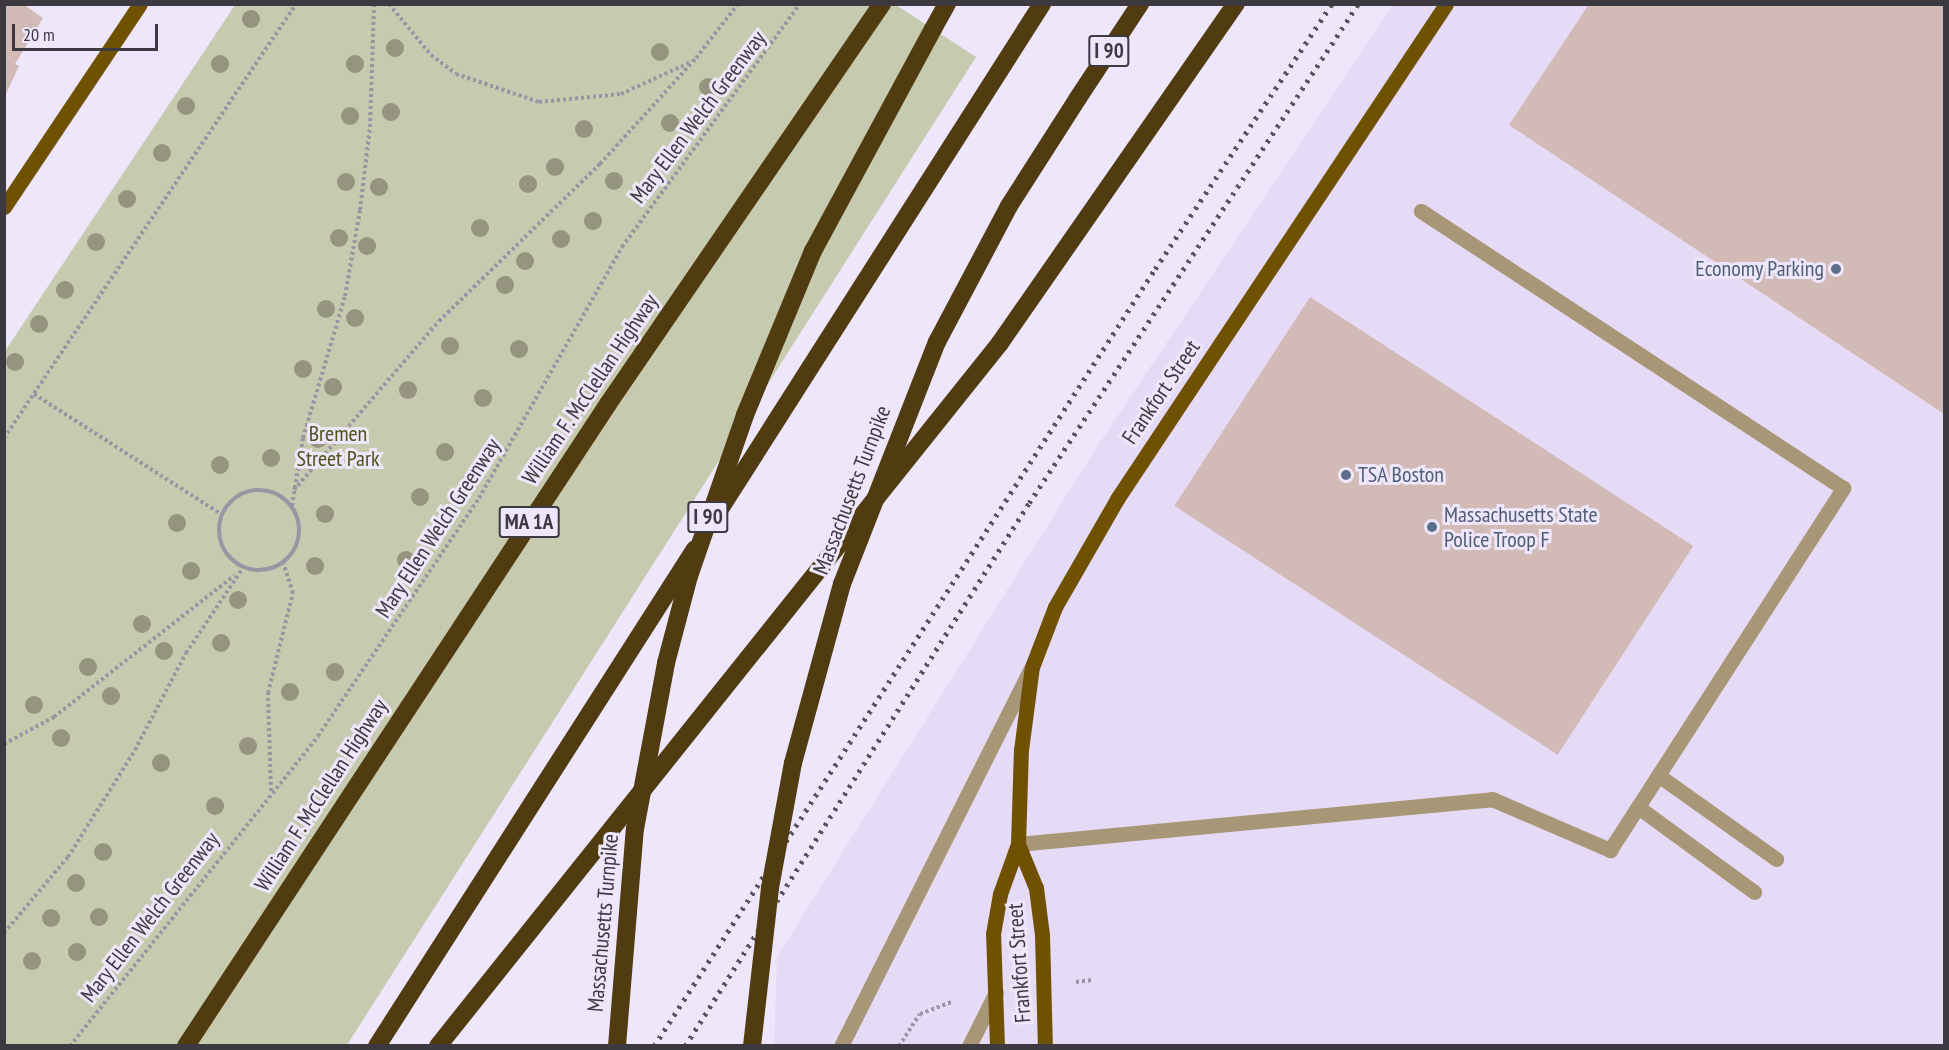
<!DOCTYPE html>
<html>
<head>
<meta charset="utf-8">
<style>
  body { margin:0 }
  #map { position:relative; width:1949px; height:1050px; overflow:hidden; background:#eee6fa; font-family:"PT Sans Narrow",sans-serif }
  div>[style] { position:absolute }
  .built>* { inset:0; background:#e6dbf6 }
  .green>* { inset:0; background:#c6caae }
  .building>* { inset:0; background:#d2bab7; transform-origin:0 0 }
  .path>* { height:4px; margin-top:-2px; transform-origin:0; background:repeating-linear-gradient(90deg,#9a94a3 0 3px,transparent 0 6px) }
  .path>.ring { margin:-2px; padding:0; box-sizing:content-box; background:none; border:4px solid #9a94a3; border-radius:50% }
  .minor>* { height:15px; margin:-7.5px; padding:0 7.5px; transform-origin:7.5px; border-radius:7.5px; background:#a89777 }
  .major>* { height:15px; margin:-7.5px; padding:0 7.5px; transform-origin:7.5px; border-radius:7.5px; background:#705104 }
  .highway>* { height:18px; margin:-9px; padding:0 9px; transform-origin:9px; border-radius:9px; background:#513c11 }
  .rail>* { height:4.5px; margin-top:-2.25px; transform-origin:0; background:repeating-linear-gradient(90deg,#59555f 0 3px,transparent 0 9px) }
  .highway-bridge>* { height:18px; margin:-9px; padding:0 9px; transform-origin:9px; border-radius:9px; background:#513c11 }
  .trees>* { width:18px; height:18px; margin:-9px; border-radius:50%; background:#95957f }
  .dots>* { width:16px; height:16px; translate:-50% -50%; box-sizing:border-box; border:3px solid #eee6fa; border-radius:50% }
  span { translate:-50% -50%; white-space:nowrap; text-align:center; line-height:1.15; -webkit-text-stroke:6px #eee6fa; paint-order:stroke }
  .shield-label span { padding:2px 4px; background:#eee6fa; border:2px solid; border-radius:4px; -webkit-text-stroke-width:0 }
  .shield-label { font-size:21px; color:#3c3941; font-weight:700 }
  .street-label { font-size:22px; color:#3c3941 }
  .service-label { font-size:22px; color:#4e5e75 }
  .right { translate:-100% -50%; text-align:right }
  .left { translate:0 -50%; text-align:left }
  .park-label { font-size:22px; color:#4d531a }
  .frame { position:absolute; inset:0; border:6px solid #3c3941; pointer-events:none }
  .scale { position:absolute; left:12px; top:24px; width:146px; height:27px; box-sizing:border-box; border:3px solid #3c3941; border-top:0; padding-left:8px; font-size:18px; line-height:21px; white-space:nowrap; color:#3c3941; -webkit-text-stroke:4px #eee6fa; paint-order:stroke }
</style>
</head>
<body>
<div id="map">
  <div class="built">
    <div style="clip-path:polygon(1393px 5px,1944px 5px,1944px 1045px,774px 1046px,777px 957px,1096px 448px)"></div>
  </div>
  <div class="green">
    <div style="clip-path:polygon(235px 5px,896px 5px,976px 57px,347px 1045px,5px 1046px,5px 351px)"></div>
  </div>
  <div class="building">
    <div style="clip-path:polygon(4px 4px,23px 4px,43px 18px,15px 64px,19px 66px,4px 98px)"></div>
    <div style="clip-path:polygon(1589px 4px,1944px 4px,1944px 414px,1509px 125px)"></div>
    <div style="left:1310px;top:297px;width:457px;height:249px;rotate:33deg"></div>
  </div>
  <div class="path">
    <div style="left:389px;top:4px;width:66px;rotate:50.5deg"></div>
    <div style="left:431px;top:55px;width:31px;rotate:37deg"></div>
    <div style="left:456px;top:74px;width:88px;rotate:18.6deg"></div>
    <div style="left:539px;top:102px;width:82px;rotate:-5.6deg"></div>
    <div style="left:621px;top:94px;width:77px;rotate:-24.6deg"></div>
    <div style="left:34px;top:394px;width:222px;rotate:32.7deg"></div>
    <div style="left:4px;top:438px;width:523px;rotate:-56.07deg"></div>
    <div class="ring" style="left:219px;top:490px;width:76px;height:76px"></div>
    <div style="left:294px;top:490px;width:223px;rotate:-49.4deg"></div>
    <div style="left:439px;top:321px;width:225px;rotate:-44.3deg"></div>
    <div style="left:600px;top:164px;width:143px;rotate:-47.8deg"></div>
    <div style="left:696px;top:58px;width:68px;rotate:-52.1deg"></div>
    <div style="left:292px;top:506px;width:69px;rotate:-80.8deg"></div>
    <div style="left:303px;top:438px;width:148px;rotate:-73.5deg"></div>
    <div style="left:345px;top:296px;width:87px;rotate:-80.1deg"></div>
    <div style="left:360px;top:210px;width:84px;rotate:-83.1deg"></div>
    <div style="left:370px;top:127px;width:123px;rotate:-88.1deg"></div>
    <div style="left:4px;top:744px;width:57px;rotate:-28.4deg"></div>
    <div style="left:54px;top:717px;width:229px;rotate:-38.1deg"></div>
    <div style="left:271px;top:791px;width:98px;rotate:-91.8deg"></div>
    <div style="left:268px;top:693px;width:103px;rotate:-76deg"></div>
    <div style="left:293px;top:593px;width:32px;rotate:-108deg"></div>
    <div style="left:4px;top:933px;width:99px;rotate:-49.9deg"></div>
    <div style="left:68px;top:857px;width:126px;rotate:-57.9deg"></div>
    <div style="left:135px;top:750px;width:110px;rotate:-62.3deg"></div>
    <div style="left:186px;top:653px;width:102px;rotate:-56.2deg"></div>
    <div style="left:1076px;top:982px;width:16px;rotate:-7deg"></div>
    <div style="left:70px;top:1046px;width:397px;rotate:-51.3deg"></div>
    <div style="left:318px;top:736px;width:287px;rotate:-55.9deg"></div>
    <div style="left:479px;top:498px;width:289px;rotate:-60.3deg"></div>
    <div style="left:622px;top:247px;width:301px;rotate:-53.8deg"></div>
    <div style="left:899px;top:1046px;width:38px;rotate:-57deg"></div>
    <div style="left:920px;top:1014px;width:36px;rotate:-21deg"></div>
  </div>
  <div class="minor">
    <div style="left:1658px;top:775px;width:145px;rotate:35.4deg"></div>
    <div style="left:1638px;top:807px;width:144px;rotate:36.2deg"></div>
    <div style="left:1018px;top:844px;width:476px;rotate:-5.4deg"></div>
    <div style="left:1492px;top:799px;width:129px;rotate:23.4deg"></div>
    <div style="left:1610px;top:850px;width:431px;rotate:-57.2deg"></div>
    <div style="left:1843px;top:488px;width:505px;rotate:-146.72deg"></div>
    <div style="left:841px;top:1046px;width:421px;rotate:-63.3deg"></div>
    <div style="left:969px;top:1046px;width:60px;rotate:-63.4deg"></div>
  </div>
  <div class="major">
    <div style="left:4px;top:207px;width:244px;rotate:-56.2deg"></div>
    <div style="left:1018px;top:844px;width:48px;rotate:67.8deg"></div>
    <div style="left:1036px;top:888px;width:47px;rotate:82.7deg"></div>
    <div style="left:1042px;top:935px;width:111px;rotate:88.5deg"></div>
    <div style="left:997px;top:1046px;width:112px;rotate:-92deg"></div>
    <div style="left:993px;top:934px;width:41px;rotate:-80.1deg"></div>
    <div style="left:1000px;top:894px;width:53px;rotate:-70.2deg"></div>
    <div style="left:1018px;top:844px;width:94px;rotate:-88.2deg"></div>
    <div style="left:1021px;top:750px;width:84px;rotate:-82.5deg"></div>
    <div style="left:1032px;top:667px;width:64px;rotate:-69deg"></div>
    <div style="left:1055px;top:607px;width:125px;rotate:-60.1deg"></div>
    <div style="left:1117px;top:499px;width:594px;rotate:-56.39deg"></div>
  </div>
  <div class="highway">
    <div style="left:933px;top:29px;width:29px;rotate:-61deg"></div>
    <div style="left:1078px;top:98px;width:113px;rotate:-56.6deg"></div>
    <div style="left:711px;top:523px;width:616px;rotate:-57.47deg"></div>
    <div style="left:186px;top:1046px;width:768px;rotate:-56.68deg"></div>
    <div style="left:608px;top:404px;width:485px;rotate:-55.6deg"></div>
    <div style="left:377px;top:1046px;width:590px;rotate:-57.39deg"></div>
    <div style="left:438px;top:1046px;width:900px;rotate:-51.36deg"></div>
    <div style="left:1000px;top:343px;width:413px;rotate:-55.2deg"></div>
  </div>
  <div class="rail">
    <div style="left:654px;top:1046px;width:925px;rotate:-57.19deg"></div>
    <div style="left:1155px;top:269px;width:319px;rotate:-56.3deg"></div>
    <div style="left:685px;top:1046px;width:643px;rotate:-57.65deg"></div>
    <div style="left:1029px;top:503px;width:598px;rotate:-56.6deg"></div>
  </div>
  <div class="highway-bridge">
    <div style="left:617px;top:1046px;width:218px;rotate:-85.3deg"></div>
    <div style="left:635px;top:829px;width:169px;rotate:-79.4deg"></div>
    <div style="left:666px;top:663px;width:90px;rotate:-75.2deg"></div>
    <div style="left:689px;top:576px;width:170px;rotate:-70.8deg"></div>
    <div style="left:745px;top:415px;width:178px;rotate:-67.5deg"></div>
    <div style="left:813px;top:251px;width:252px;rotate:-61.6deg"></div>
    <div style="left:752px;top:1046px;width:159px;rotate:-83.5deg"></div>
    <div style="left:770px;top:888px;width:127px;rotate:-79.6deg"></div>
    <div style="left:793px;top:763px;width:186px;rotate:-74.7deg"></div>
    <div style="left:842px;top:584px;width:260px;rotate:-68.6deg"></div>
    <div style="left:937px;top:342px;width:154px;rotate:-62.1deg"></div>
    <div style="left:1009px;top:206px;width:128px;rotate:-57.4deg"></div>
  </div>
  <div class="trees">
    <div style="left:251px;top:19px"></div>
    <div style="left:395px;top:48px"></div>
    <div style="left:660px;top:52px"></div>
    <div style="left:220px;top:64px"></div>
    <div style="left:355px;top:64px"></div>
    <div style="left:708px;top:87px"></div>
    <div style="left:186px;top:106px"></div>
    <div style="left:391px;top:112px"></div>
    <div style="left:350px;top:116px"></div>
    <div style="left:670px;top:123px"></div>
    <div style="left:584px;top:129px"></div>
    <div style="left:162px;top:153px"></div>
    <div style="left:555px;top:167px"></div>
    <div style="left:614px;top:181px"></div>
    <div style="left:346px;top:182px"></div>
    <div style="left:528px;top:184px"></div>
    <div style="left:379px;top:187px"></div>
    <div style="left:127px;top:199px"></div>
    <div style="left:593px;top:221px"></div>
    <div style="left:480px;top:228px"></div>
    <div style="left:339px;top:238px"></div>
    <div style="left:561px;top:239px"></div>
    <div style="left:96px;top:242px"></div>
    <div style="left:367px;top:246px"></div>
    <div style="left:525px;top:261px"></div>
    <div style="left:505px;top:285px"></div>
    <div style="left:65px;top:290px"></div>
    <div style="left:326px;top:309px"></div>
    <div style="left:355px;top:318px"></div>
    <div style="left:39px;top:324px"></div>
    <div style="left:450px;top:346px"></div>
    <div style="left:519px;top:349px"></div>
    <div style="left:15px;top:362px"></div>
    <div style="left:303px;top:369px"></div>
    <div style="left:333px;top:387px"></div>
    <div style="left:408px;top:390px"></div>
    <div style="left:483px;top:398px"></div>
    <div style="left:318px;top:439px"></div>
    <div style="left:445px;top:452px"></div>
    <div style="left:271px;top:458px"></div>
    <div style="left:220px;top:465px"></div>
    <div style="left:420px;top:497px"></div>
    <div style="left:325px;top:514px"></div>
    <div style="left:177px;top:523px"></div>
    <div style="left:406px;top:560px"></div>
    <div style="left:315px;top:566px"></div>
    <div style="left:191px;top:571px"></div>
    <div style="left:238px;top:600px"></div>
    <div style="left:142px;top:624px"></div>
    <div style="left:221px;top:643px"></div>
    <div style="left:164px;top:651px"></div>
    <div style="left:88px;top:667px"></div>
    <div style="left:335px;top:672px"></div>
    <div style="left:290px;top:692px"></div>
    <div style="left:111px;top:696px"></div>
    <div style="left:34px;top:705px"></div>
    <div style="left:61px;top:738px"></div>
    <div style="left:248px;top:746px"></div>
    <div style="left:161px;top:763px"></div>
    <div style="left:215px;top:806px"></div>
    <div style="left:103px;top:852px"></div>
    <div style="left:76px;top:883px"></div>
    <div style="left:99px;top:917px"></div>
    <div style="left:51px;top:918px"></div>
    <div style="left:77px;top:952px"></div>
    <div style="left:32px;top:961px"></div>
  </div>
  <div class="dots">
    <div style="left:1836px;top:269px;background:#5c6f8a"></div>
    <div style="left:1346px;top:475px;background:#5c6f8a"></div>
    <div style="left:1432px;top:527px;background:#5c6f8a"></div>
  </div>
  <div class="shield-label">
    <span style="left:1109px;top:51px">I 90</span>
    <span style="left:708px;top:517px">I 90</span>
    <span style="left:529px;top:522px">MA 1A</span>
  </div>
  <div class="street-label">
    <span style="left:698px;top:117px;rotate:-53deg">Mary Ellen Welch Greenway</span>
    <span style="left:590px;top:389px;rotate:-56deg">William F. McClellan Highway</span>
    <span style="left:1161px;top:392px;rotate:-56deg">Frankfort Street</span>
    <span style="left:852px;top:490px;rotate:-69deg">Massachusetts Turnpike</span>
    <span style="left:438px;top:528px;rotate:-57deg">Mary Ellen Welch Greenway</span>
    <span style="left:321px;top:795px;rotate:-57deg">William F. McClellan Highway</span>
    <span style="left:150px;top:917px;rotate:-52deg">Mary Ellen Welch Greenway</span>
    <span style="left:603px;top:923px;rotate:-85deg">Massachusetts Turnpike</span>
    <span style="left:1019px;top:963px;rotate:-94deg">Frankfort Street</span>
  </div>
  <div class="service-label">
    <span class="right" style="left:1824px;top:269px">Economy Parking</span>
    <span class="left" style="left:1358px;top:475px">TSA Boston</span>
    <span class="left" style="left:1444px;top:527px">Massachusetts State<br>Police Troop F</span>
  </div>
  <div class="park-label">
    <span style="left:338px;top:446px">Bremen<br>Street Park</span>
  </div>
  <div class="frame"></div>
  <div class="scale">20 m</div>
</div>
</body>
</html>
